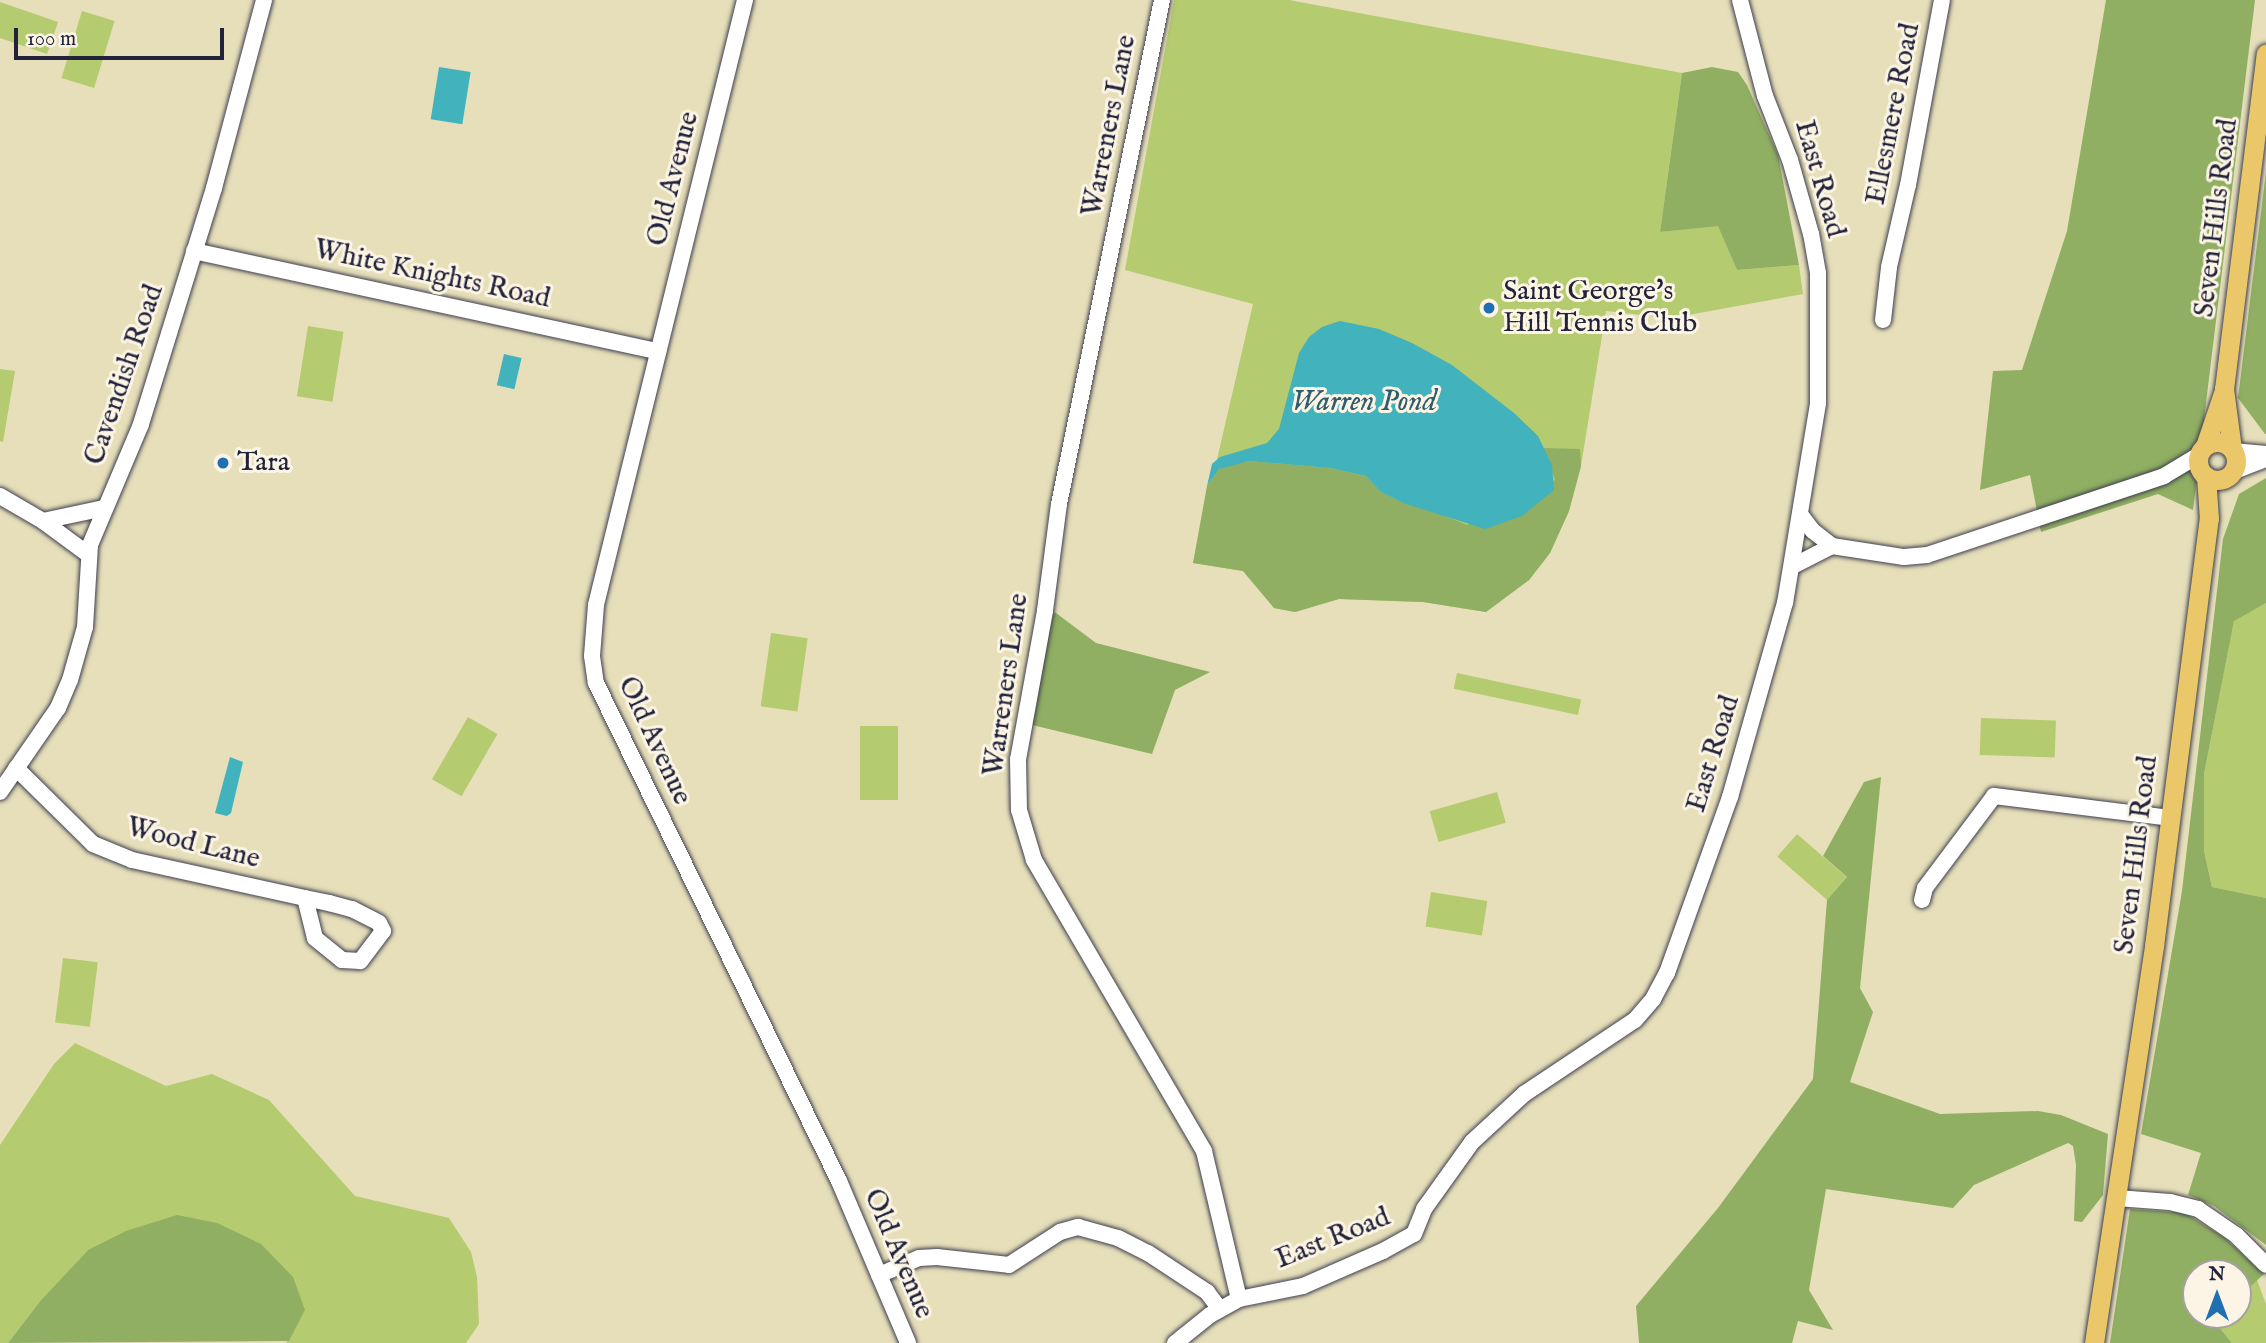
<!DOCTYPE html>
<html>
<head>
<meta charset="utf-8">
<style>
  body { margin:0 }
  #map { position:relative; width:2266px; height:1343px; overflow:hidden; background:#e6dfba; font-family:"IM FELL English",serif }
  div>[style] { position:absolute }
  .green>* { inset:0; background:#b5cb6f; transform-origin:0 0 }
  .forest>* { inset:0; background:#90af62 }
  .water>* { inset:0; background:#42b2bc; transform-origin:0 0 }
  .roads { filter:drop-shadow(0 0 2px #3f3e4e) drop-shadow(0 0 2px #3f3e4e) }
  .minor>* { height:16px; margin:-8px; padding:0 8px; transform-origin:8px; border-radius:8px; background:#fff }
  .major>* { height:19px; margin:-9.5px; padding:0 9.5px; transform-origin:9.5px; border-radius:9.5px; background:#eac769 }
  .major>.ring { margin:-9.5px; padding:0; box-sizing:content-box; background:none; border:19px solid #eac769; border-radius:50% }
  .dots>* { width:19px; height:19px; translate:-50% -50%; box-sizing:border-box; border:4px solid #fcf5e5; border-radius:50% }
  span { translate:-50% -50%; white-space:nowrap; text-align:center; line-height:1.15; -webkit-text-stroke:6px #fcf5e5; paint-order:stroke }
  .street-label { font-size:28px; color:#22223b }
  .poi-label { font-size:28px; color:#22223b }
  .left { translate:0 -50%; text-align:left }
  .water-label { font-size:30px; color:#2f5c6f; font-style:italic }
  .north { position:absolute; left:2182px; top:1259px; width:70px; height:70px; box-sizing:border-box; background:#fcf5e5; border:2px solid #a5a1a1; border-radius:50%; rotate:0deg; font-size:19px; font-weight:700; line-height:28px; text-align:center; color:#22223b }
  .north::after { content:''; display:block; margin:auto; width:24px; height:32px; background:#1f6fb2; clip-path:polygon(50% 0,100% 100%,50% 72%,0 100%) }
  .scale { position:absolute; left:14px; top:28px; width:210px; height:32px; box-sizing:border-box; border:4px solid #22223b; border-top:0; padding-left:9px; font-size:21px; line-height:24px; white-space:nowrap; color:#22223b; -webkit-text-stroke:5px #fcf5e5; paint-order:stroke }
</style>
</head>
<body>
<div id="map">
  <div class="green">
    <div style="clip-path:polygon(1174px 0,1289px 0,1682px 73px,1660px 232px,1718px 225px,1737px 270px,1799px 265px,1803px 294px,1688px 315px,1659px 317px,1606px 311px,1581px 466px,1569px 511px,1550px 553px,1529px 580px,1486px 612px,1423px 602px,1339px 599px,1295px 612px,1274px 608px,1243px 571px,1193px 563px,1253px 304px,1125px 270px)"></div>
    <div style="clip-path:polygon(0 2px,58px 22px,47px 54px,0 38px)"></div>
    <div style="left:82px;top:11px;width:34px;height:70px;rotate:17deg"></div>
    <div style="left:308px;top:326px;width:36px;height:71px;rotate:9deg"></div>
    <div style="clip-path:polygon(0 369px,15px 371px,3px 442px,0 441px)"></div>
    <div style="clip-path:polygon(2266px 603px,2266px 898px,2212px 887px,2204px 851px,2204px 774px,2234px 620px)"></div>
    <div style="left:771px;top:633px;width:37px;height:74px;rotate:8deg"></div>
    <div style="left:1457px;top:673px;width:127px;height:16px;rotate:12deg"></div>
    <div style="left:468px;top:717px;width:34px;height:72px;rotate:30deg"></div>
    <div style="left:1981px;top:718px;width:75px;height:37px;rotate:2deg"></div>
    <div style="left:860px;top:726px;width:38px;height:74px"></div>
    <div style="left:1497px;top:792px;width:32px;height:70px;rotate:74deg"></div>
    <div style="left:1797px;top:834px;width:66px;height:30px;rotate:41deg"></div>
    <div style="left:1431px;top:892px;width:57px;height:35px;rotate:9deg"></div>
    <div style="left:63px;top:958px;width:35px;height:65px;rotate:7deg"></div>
    <div style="clip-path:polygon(75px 1043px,166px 1086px,212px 1074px,269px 1100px,355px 1196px,449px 1218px,471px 1252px,477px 1277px,479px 1324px,466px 1343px,286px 1343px,305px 1310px,88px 1250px,41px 1300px,8px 1343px,0 1343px,0 1145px,54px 1064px)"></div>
    <div style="clip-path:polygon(2257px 1280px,2266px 1304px,2266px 1343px,2232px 1343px,2214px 1321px,2220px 1315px,2238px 1315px,2238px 1298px)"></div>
  </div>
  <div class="forest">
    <div style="clip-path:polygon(2106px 0,2255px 0,2193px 510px,2158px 494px,2041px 532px,2030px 475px,1980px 490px,1993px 371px,2022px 370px,2067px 231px)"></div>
    <div style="clip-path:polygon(1712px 67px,1738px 72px,1747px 85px,1778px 155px,1799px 265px,1737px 270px,1718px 226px,1660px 232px,1682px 73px)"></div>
    <div style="clip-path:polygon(2266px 172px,2266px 434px,2265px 434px,2238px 398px)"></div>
    <div style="clip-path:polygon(1543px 448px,1580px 449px,1581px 466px,1569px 511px,1550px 553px,1529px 580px,1486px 612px,1423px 602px,1339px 599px,1295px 612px,1274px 608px,1243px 571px,1193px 563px,1207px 486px,1219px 469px,1230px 465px,1249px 461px,1330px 468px,1366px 476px,1381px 492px,1403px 503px,1418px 505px,1467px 525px,1555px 480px)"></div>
    <div style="clip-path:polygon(2266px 478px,2266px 603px,2234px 621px,2204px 774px,2204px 851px,2212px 887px,2266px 898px,2266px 1245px,2214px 1206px,2188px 1195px,2201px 1153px,2141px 1134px,2182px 891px,2223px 539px,2239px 494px)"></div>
    <div style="clip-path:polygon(1045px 611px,1056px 613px,1096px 643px,1210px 672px,1175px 690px,1152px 754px,1024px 723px)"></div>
    <div style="clip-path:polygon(1881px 777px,1860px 988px,1873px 1012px,1850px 1082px,1940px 1114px,2038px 1111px,2061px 1115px,2108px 1134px,2103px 1195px,2082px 1222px,2074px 1221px,2076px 1165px,2073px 1146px,2068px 1143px,1974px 1185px,1953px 1208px,1826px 1189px,1809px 1290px,1833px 1330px,1798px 1321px,1792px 1343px,1639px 1343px,1636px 1306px,1718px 1208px,1813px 1079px,1827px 900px,1847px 877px,1823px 856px,1864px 782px)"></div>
    <div style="clip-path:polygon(2130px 1209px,2185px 1213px,2225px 1238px,2264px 1274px,2238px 1298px,2238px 1273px,2196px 1273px,2196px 1315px,2220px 1315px,2214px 1321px,2232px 1343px,2110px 1343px)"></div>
    <div style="clip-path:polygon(177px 1215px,217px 1223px,261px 1244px,293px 1277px,305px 1310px,289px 1341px,8px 1343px,41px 1300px,88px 1250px,126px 1231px)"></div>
  </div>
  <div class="water">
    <div style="left:439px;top:67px;width:32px;height:53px;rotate:9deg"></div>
    <div style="clip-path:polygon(1340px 321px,1379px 329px,1412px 343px,1452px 365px,1514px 413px,1538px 436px,1552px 465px,1554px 490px,1522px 516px,1485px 529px,1403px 503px,1381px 492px,1366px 476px,1330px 468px,1249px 461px,1219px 469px,1207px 486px,1212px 464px,1220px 457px,1267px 443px,1279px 429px,1299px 353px,1309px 337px,1322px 327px)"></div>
    <div style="left:504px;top:354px;width:18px;height:32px;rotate:13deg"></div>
    <div style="clip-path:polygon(230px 757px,243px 762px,231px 813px,227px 816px,215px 813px)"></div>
  </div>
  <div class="roads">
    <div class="minor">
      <div style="left:745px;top:0;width:623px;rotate:103.84deg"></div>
      <div style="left:596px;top:605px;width:51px;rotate:94.5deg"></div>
      <div style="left:592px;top:656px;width:27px;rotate:82deg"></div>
      <div style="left:596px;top:683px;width:554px;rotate:63.99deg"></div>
      <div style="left:839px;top:1181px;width:176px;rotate:66.9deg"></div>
      <div style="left:1162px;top:0;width:514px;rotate:101.55deg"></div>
      <div style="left:1059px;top:504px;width:108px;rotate:97.5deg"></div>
      <div style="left:1045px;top:611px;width:150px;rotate:100.3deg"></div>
      <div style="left:1018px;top:759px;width:51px;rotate:88.9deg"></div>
      <div style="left:1019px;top:810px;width:52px;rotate:73.3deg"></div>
      <div style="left:1034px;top:860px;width:337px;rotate:59.7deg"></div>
      <div style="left:1204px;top:1151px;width:152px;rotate:76.7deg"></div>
      <div style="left:1239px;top:1299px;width:33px;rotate:151deg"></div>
      <div style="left:1210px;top:1315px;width:45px;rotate:141.3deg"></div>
      <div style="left:194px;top:251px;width:475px;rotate:12.2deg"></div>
      <div style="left:1883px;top:320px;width:53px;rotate:-83.5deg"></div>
      <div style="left:1889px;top:267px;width:84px;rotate:-77deg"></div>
      <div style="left:1908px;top:185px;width:188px;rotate:-79.6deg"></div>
      <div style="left:2233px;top:451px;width:33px;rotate:5deg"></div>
      <div style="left:2232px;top:472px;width:36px;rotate:-21deg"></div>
      <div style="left:0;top:496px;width:50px;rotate:30.2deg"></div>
      <div style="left:43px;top:521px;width:57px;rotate:36.5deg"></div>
      <div style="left:1800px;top:514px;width:21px;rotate:53deg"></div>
      <div style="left:1813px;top:531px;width:24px;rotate:38deg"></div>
      <div style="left:1832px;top:546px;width:73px;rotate:8.7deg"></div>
      <div style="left:1904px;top:557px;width:23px;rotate:-5deg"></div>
      <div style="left:1927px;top:555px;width:250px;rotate:-18.4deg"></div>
      <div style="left:2164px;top:476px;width:41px;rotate:-31deg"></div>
      <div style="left:43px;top:521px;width:62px;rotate:-12deg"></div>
      <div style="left:1793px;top:566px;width:44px;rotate:-27.1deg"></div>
      <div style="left:16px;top:768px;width:108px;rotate:44.6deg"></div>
      <div style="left:93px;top:844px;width:42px;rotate:22.3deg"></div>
      <div style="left:132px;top:860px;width:177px;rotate:12.4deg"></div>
      <div style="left:305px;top:898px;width:25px;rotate:12deg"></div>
      <div style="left:329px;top:903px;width:24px;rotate:15deg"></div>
      <div style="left:352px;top:909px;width:30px;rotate:27deg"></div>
      <div style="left:379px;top:923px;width:9px;rotate:63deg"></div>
      <div style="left:383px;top:931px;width:38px;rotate:127deg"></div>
      <div style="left:360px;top:961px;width:18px;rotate:-177deg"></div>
      <div style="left:342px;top:960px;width:35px;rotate:-141deg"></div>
      <div style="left:315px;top:938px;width:41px;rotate:-104deg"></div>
      <div style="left:0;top:792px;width:102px;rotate:-55.4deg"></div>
      <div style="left:58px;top:708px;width:30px;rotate:-67deg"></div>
      <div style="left:70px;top:680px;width:55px;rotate:-74.2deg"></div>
      <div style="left:85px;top:627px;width:82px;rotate:-86.5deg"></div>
      <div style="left:90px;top:545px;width:131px;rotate:-67.1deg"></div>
      <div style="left:141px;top:424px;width:247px;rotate:-72.8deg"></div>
      <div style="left:214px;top:188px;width:195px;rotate:-75.1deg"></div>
      <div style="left:1922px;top:900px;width:12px;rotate:-76deg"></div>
      <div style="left:1925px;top:888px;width:115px;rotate:-53.1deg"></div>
      <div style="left:1994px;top:796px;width:177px;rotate:7.1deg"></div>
      <div style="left:2117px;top:1198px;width:53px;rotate:4.3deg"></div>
      <div style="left:2170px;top:1202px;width:29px;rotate:14deg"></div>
      <div style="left:2198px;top:1209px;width:46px;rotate:34.4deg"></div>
      <div style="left:2236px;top:1235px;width:42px;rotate:45deg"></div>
      <div style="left:879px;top:1275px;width:43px;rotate:-23deg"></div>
      <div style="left:919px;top:1258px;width:18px;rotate:-3deg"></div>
      <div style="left:937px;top:1257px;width:72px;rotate:6.3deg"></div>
      <div style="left:1009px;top:1265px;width:61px;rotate:-32.9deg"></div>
      <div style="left:1060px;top:1232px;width:19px;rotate:-16deg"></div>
      <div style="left:1078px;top:1227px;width:41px;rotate:15.4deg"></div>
      <div style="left:1118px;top:1238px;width:34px;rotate:27deg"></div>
      <div style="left:1148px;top:1253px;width:71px;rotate:33.5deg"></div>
      <div style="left:1207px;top:1292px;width:21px;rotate:53deg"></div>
      <div style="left:1239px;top:1299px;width:65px;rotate:-11.5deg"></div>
      <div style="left:1303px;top:1286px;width:87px;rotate:-23.6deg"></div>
      <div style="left:1383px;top:1251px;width:35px;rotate:-29deg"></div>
      <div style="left:1414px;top:1234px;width:27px;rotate:-68deg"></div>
      <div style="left:1424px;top:1209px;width:82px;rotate:-54.4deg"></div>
      <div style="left:1472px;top:1142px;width:71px;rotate:-42.7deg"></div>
      <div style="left:1524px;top:1094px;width:133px;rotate:-33.7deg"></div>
      <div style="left:1635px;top:1020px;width:28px;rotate:-49deg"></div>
      <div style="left:1653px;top:999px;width:30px;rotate:-62deg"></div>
      <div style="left:1667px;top:973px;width:187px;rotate:-70.3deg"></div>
      <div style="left:1730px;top:797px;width:202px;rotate:-74.2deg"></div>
      <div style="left:1785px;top:603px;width:203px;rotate:-80.6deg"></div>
      <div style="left:1818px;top:403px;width:130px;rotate:-90deg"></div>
      <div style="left:1818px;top:273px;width:40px;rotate:-100deg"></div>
      <div style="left:1811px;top:234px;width:77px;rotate:-105.8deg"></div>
      <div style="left:1790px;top:160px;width:69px;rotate:-111.3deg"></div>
      <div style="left:1765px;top:96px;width:99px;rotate:-104.6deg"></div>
    </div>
    <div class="major">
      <div class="ring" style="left:2198px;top:442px;width:19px;height:19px"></div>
      <div style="left:2205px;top:446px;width:56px;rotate:-71.2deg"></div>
      <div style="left:2232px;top:449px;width:61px;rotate:-97.6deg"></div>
      <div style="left:2224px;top:389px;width:338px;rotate:-82.9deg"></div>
      <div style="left:2094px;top:1343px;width:402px;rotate:-81.4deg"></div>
      <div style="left:2154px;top:946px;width:431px;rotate:-82.7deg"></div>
      <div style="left:2209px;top:519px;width:43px;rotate:-94deg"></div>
    </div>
  </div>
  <div class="dots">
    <div style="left:1489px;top:308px;background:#1f6fb2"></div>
    <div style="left:223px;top:463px;background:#1f6fb2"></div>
  </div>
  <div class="street-label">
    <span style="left:1894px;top:114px;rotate:-79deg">Ellesmere Road</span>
    <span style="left:1110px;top:126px;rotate:-79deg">Warreners Lane</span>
    <span style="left:674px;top:179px;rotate:-76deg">Old Avenue</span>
    <span style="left:1819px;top:179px;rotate:74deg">East Road</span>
    <span style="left:2217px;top:218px;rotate:-83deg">Seven Hills Road</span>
    <span style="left:432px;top:275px;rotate:12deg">White Knights Road</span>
    <span style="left:125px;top:375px;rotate:-71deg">Cavendish Road</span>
    <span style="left:1007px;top:685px;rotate:-82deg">Warreners Lane</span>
    <span style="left:654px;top:741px;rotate:65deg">Old Avenue</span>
    <span style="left:1714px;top:754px;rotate:-73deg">East Road</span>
    <span style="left:193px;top:844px;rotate:14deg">Wood Lane</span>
    <span style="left:2137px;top:855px;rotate:-83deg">Seven Hills Road</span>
    <span style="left:1333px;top:1239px;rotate:-22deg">East Road</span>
    <span style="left:898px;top:1254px;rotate:67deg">Old Avenue</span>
  </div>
  <div class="poi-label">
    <span class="left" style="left:1503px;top:308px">Saint George's<br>Hill Tennis Club</span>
    <span class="left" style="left:237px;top:463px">Tara</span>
  </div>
  <div class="water-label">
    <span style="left:1364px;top:402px">Warren Pond</span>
  </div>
  <div class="north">N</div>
  <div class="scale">100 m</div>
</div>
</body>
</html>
